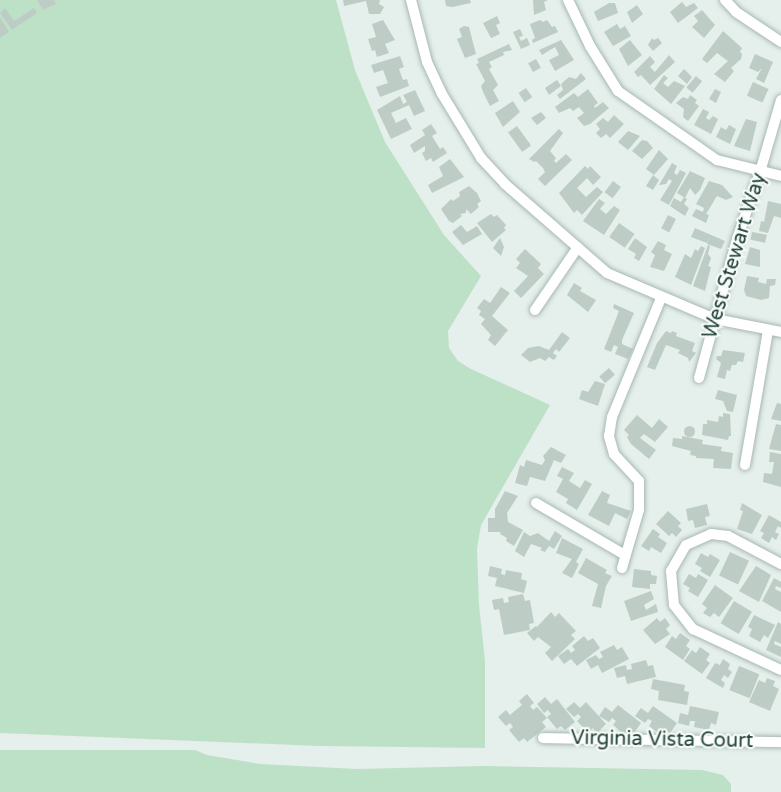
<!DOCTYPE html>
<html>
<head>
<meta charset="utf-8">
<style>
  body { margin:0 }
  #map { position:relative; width:781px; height:792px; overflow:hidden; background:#e5efeb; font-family:"Varela Round",sans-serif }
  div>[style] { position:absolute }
  .green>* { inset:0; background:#bde1c7 }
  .building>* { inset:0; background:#bdcdc6; transform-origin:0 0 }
  .round { border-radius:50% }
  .roads { filter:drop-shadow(0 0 2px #a7b8b2) drop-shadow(0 0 2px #a7b8b2) }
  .minor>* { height:10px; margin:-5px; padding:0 5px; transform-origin:5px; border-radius:5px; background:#fff }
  span { translate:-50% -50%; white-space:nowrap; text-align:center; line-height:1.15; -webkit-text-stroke:4.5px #f6fbf8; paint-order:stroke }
  .street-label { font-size:20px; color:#23423a }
</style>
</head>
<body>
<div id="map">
  <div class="green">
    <div style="clip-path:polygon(0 0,336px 0,355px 70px,385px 142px,444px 235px,481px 276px,448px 331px,449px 348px,458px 361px,471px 369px,550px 405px,481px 525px,477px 549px,479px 605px,485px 661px,485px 748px,320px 746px,0 733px)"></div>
    <div style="clip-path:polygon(0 750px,195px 750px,207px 755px,260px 764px,357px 769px,484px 766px,702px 770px,723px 775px,731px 784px,731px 792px,0 792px)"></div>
  </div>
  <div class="building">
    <div style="clip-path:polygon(37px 0,54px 0,56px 4px,43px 10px)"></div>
    <div style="clip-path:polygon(343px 0,380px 0,379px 4px,384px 7px,380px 14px,369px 14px,366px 1px,344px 6px)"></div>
    <div style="clip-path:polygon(445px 0,470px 0,471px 3px,452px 7px,446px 6px)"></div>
    <div style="clip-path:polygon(533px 0,548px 0,544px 2px,546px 10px,534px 15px)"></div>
    <div style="clip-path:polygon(682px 2px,686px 7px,694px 3px,698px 8px,678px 23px,670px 12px)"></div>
    <div style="clip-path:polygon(609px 3px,615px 3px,618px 13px,598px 21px,594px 12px)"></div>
    <div style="clip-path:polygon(637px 5px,643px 14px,632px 23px,627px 12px)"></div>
    <div style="clip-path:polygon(5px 8px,14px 21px,34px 8px,37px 13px,12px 30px,0 13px)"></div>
    <div style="clip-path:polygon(702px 10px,715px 25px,704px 38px,692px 27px,698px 21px,694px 16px)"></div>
    <div style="clip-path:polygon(497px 16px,500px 23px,496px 25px,500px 34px,491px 38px,483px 23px)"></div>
    <div style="clip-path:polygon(0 17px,9px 32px,0 38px)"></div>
    <div style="clip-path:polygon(383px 20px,395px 40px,385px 44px,389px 53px,377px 57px,375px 50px,372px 51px,368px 39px,376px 37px,372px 24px)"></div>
    <div style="clip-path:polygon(540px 20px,543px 22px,547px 20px,552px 27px,555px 26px,558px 32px,533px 43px,532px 40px,535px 38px,530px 24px)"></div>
    <div style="clip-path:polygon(617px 24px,620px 29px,625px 26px,631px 36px,613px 46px,604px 32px)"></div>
    <div style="clip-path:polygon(464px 26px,469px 27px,476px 54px,465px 58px,457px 39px,462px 37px,459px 29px)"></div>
    <div style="clip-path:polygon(520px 29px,523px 36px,519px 37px,521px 41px,527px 38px,530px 45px,521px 49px,513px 32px)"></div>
    <div style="clip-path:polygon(723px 31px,742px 48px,740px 52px,742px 54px,741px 59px,731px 68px,734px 71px,725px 82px,714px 74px,728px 61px,717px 53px,707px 63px,702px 59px)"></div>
    <div style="clip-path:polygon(652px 38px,654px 40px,658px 38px,662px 43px,653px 51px,648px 45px)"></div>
    <div style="clip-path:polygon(561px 40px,574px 60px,555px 71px,549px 60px,559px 55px,555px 47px,542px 55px,539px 50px)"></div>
    <div style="clip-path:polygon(630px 40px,642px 55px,628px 66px,619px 49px)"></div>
    <div style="clip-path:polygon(509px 44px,512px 50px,503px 52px,504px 55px,489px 62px,492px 67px,489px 69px,498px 85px,493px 90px,499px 101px,490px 106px,483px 92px,481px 86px,485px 81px,476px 64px,479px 63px,477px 59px)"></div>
    <div style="clip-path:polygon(755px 54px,773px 62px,764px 83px,756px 79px,762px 68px,758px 72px,749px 68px)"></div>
    <div style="clip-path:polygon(669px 55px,675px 62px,650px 85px,641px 75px,638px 77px,634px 72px,650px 56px,655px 62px,650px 67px,655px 72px)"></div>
    <div style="clip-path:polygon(400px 56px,404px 67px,399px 69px,403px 80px,407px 79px,409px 86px,380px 97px,376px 87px,388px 83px,383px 70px,374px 73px,371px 65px)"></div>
    <div style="left:536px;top:59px;width:10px;height:9px;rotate:61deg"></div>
    <div style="clip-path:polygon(684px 69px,692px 77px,687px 84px,678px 76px)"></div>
    <div style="clip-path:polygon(581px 73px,586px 79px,560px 99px,557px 95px,563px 90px,561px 84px,569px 77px,576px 79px)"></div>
    <div style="clip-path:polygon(664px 75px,668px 78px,663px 83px,668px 87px,674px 81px,685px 86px,671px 104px,654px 89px)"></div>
    <div style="left:696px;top:76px;width:8px;height:15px;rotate:40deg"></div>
    <div style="clip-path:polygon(557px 80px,561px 86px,549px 95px,545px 88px)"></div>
    <div style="left:753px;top:82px;width:17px;height:15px;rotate:24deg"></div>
    <div style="left:526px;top:88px;width:11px;height:9px;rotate:56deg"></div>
    <div style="clip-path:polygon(588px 89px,598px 103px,594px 106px,595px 108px,603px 102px,609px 108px,590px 124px,584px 126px,577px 118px,584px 113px,579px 107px,573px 111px,570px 108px,559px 113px,555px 107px,574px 93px,578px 97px)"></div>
    <div style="clip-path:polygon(715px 89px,721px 92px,716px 103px,709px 99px)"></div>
    <div style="clip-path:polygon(415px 90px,425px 111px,414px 116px,409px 105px,391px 113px,396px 123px,406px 118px,412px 129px,391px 139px,377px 110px,400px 96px,403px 104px,407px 102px,403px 95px)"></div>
    <div style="clip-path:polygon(690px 95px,697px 100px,695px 103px,699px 106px,688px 121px,683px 117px,684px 109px,676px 103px,683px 97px,688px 99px)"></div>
    <div style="clip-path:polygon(513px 101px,520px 112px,503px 127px,495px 113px)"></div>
    <div style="clip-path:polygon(703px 109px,709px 112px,706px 118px,709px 120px,713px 116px,718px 119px,711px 134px,694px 125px)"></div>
    <div style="clip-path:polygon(541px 112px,546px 118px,537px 125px,531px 118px)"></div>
    <div style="clip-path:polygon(614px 115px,624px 124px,610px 138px,606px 134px,601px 138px,596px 133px,600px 129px,596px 124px,603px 118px,608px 122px)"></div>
    <div style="clip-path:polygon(746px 119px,757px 122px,750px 151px,734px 146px)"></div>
    <div style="clip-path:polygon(431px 124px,437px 133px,432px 136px,440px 149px,443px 147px,447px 153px,433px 162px,431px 158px,426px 161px,422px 153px,425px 151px,425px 146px,414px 153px,410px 145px,425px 135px,422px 130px)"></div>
    <div style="clip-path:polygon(729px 125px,736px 129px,730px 144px,716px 137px,721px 127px,726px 130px)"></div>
    <div style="left:517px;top:126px;width:24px;height:11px;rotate:54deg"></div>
    <div style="clip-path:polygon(559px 129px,563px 133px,550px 151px,556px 158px,554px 161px,556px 163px,566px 154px,572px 160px,545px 186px,538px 179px,545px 172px,543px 168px,536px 161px,534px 162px,529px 159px)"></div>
    <div style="clip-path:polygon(628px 131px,640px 136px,628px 150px,618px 142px)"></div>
    <div style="clip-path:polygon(642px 140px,647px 141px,653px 148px,642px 159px,632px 151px)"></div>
    <div style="clip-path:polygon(659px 150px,668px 159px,654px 175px,646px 169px)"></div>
    <div style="clip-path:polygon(450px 159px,464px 177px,432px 193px,428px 185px,443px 176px,439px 167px)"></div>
    <div style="clip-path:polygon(672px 163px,677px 166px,674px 173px,677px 175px,680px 170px,686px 173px,669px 205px,660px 200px,672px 181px,669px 179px,666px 184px,659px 185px)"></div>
    <div style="clip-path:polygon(585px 166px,588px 169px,590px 166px,601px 177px,593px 185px,587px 178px,577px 188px,586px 197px,597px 187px,603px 192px,582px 215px,577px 210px,574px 213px,559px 193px)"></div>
    <div style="clip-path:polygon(690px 171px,705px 178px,700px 190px,695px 195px,690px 188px,685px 198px,677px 193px)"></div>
    <div style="clip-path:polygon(653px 175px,659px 180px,653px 190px,646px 186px)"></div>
    <div style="left:613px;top:181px;width:10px;height:14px;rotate:37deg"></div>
    <div style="clip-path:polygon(709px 181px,722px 185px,733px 197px,726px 200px,717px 196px,706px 214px,709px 215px,706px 223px,692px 216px,696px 209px,703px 212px,704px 208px,696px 204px)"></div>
    <div style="clip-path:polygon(469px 186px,477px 193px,481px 201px,477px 204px,479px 207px,471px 214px,466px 209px,466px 213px,460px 214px,462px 216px,453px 223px,449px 221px,441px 209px,451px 199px,453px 201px,460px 196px,459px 192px)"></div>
    <div style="clip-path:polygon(684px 197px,687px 199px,684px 204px,689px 208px,685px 216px,670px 206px,674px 198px,681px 202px)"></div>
    <div style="clip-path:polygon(599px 199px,605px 203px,600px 209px,606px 214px,614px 206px,620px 210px,604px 235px,583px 221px)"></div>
    <div style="clip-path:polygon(768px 201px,781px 204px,781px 218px,774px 216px,768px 233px,759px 231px,761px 221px,764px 222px)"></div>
    <div style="clip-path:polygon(491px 214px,494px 217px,497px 215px,506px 225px,504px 228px,506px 230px,492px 242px,477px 223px)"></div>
    <div style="left:668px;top:215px;width:9px;height:15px;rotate:27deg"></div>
    <div style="left:619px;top:223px;width:19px;height:17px;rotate:35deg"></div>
    <div style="clip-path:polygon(461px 225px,467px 232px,477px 226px,482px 234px,463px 245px,452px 232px)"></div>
    <div style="clip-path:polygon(695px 228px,725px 241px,721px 249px,707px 244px,709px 237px,707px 243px,691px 237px)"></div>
    <div style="left:752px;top:232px;width:15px;height:8px;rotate:11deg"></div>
    <div style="clip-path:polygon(500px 238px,504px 247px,501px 256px,493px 248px)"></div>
    <div style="clip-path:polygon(635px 238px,647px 247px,639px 261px,634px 258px,636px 254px,628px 249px)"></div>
    <div style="clip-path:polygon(658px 241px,666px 245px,664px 250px,672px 254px,664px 271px,650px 267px,655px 255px,651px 252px)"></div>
    <div style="clip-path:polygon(708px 245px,710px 246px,708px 254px,711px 258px,708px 266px,711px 267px,705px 291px,693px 286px)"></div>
    <div style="clip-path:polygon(701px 246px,705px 248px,691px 285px,675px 277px,685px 254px,691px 258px,695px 249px,698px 251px)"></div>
    <div style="clip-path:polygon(750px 247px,760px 250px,760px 267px,745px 264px)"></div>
    <div style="clip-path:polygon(525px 249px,541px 264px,538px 268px,544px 274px,521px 298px,514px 291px,528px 276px,516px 268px,520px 263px,516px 259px)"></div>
    <div style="clip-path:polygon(747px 276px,759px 278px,758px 282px,766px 284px,767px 279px,776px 279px,775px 285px,770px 286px,769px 298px,761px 300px,746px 296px,744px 290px)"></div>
    <div style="clip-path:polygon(574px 283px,582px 288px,580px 291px,596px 300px,588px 312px,567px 295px)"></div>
    <div style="clip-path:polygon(501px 287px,510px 293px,492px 316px,508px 330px,495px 346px,488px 340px,491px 335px,481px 324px,485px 319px,479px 315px,481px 311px,477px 308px,484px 299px,490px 303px)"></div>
    <div style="clip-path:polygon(614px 304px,634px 313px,622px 340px,622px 344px,633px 349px,628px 359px,615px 354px,618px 347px,614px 345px,611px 352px,604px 349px,619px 311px,613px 308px)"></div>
    <div style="clip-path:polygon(666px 331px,671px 333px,672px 331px,677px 333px,676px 336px,695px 343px,692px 351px,696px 353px,689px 362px,688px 358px,678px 353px,680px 350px,666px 345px,655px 370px,647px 367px,657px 343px)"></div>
    <div style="clip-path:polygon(562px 332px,570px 338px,559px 352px,556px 349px,553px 353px,557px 356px,554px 360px,549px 357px,545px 361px,540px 358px,530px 362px,521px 355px,528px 348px,539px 346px,549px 350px)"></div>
    <div style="clip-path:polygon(723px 350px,745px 353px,743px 362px,738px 361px,736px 365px,732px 365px,730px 371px,727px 370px,725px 379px,717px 377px,721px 363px,716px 359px,717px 356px,721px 356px)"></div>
    <div style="left:609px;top:368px;width:9px;height:13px;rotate:49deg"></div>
    <div style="clip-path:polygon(595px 381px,605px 384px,598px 406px,579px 399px,582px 390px,588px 392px)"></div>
    <div style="clip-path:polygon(718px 390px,737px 395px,733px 412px,727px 411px,723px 401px,715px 399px)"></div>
    <div style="clip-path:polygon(777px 403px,781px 404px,781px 421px,771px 419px)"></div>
    <div style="clip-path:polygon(723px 413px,730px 414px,731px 436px,729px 436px,728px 440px,702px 435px,703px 424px,707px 424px,707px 420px,718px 422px,719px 416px,723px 417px)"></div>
    <div style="clip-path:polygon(637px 415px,652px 428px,659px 419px,668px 427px,655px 442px,644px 434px,640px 438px,656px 450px,649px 459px,631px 444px,627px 437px,629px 435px,624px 430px)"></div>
    <div style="clip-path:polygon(776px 424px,781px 425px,781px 451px,769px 449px)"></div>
    <div class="round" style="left:683.5px;top:425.5px;width:11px;height:11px"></div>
    <div style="clip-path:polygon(682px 436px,703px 440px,702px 444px,722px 447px,721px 451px,733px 453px,731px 469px,713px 468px,714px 459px,696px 458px,696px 456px,690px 455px,691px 451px,672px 446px,673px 438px,682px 439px)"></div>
    <div style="clip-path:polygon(551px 447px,566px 455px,561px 463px,554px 460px,545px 481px,530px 477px,527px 486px,515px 483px,520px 465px,524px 467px,526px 460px,542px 465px,545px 460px,543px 456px)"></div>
    <div style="clip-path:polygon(770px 452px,781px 454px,781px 487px,763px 482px,764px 473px,772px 474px,774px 462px,769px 462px)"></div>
    <div style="clip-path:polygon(562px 467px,574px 473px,569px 481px,580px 488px,585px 480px,592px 484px,577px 510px,566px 503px,568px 499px,556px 492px,563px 479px,557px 476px)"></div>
    <div style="clip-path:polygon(505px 491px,518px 496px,507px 513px,508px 522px,523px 530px,514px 546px,506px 541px,507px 538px,500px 534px,501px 532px,488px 532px,488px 518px,495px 518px,495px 509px)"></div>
    <div style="clip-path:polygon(602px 491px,610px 495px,607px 503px,631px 511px,627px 519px,615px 513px,609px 526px,588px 515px)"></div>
    <div style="clip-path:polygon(742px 503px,762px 515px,752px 534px,737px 529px,743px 511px,740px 510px)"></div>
    <div style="clip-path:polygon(707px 504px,710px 516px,705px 517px,707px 525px,695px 528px,693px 520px,688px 521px,686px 509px)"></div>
    <div style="clip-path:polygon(668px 511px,681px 523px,678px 526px,682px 530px,676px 537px,672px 533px,669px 536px,656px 524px)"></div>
    <div style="clip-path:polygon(769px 515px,781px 522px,781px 528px,778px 526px,775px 532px,779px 534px,776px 540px,772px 537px,769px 543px,761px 538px,764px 533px,760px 531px)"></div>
    <div style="clip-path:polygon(653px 529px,660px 534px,658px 537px,667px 543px,661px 553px,651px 547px,649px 551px,641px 546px)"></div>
    <div style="clip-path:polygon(555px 531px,562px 536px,554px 549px,549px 546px,545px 552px,540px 550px,542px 548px,531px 544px,524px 557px,515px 551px,524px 532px,530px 536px,538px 533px,549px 541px)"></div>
    <div style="clip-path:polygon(562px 538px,583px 549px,576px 562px,579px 564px,572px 578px,562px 573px,572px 559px,556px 553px)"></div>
    <div style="left:730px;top:552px;width:21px;height:26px;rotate:25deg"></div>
    <div style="clip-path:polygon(701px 553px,708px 557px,710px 554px,720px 560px,710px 577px,700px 571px,702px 568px,695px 564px)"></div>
    <div style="clip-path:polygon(586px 558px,607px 570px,605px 573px,612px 576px,606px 586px,601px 608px,592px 606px,598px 584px,578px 573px)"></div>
    <div style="clip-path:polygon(490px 566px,502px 569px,501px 574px,505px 575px,506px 570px,522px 573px,521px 579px,527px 581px,524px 593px,495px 586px,497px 578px,488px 576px)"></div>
    <div style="clip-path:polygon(756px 566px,771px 575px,759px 602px,739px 591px)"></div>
    <div style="clip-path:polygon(634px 569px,651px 571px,651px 575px,657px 576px,656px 584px,650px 584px,650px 589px,632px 587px)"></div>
    <div style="clip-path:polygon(689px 574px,696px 578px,698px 574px,708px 580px,698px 597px,688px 591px,690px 588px,683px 584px)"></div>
    <div style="clip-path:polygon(774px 578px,781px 582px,781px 588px,776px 586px,775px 589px,781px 592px,781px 612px,762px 601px)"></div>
    <div style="clip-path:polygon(715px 585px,733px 598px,719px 617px,714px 613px,710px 617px,703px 613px,707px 608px,702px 604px)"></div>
    <div style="clip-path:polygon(651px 591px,654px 599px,644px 605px,646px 610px,656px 604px,658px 612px,631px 621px,624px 601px)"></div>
    <div style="clip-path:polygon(523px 594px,525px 601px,530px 600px,534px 623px,529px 624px,530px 630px,504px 635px,499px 609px,494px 610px,492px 600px,503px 598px,504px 603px,509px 602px,508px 597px)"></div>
    <div style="left:734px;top:601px;width:21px;height:26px;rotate:31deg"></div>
    <div style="clip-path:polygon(551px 612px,555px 617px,559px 613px,576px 631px,571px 635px,575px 639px,552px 661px,545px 653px,551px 647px,538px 637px,534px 641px,527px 633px,536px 626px,537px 627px)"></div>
    <div style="clip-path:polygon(754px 615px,775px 625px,768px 638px,764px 635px,760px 642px,749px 636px,752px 629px,748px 627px)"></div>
    <div style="clip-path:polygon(657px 618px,660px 622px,665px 618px,670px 625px,666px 629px,670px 634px,655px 644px,643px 630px)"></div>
    <div style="clip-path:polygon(778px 622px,781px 624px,781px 644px,775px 641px,774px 644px,781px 647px,781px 657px,766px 650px)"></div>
    <div style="clip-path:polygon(680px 633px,690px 640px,686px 646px,690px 649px,683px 660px,665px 647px,672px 636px,676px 639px)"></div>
    <div style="clip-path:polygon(584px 636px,588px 641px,593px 638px,600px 648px,577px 666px,571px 659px,564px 664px,558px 656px,568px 649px,571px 653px,575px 650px,572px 646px)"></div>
    <div style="clip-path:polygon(614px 645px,617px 650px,622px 647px,629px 659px,602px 673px,598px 665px,591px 669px,586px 660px,596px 655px,599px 659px,603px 657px,600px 652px)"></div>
    <div style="clip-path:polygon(700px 647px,710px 654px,706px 660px,710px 663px,702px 674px,684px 661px,692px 650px,696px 653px)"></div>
    <div style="clip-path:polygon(723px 659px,730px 664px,728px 669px,732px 672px,728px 678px,724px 675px,721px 680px,725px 683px,723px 688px,706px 678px,715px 663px,720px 665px)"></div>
    <div style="clip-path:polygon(646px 660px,648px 666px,653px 665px,656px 677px,627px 684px,625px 676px,617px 678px,614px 668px,626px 665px,627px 670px,632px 669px,631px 664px)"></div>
    <div style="left:739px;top:666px;width:22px;height:26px;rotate:22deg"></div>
    <div style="clip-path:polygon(767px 678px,775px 681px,773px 686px,779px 689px,770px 711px,749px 702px,759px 680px,765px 683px)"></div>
    <div style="clip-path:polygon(653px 679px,685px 685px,684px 691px,689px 692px,687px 705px,658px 700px,659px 691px,651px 689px)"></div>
    <div style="clip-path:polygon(527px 694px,534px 703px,530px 706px,533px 710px,537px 707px,547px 718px,542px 722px,546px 727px,527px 742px,524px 738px,519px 742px,509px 730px,513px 727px,510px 723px,506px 726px,498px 717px,506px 710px,510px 715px,522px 705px,519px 701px)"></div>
    <div style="clip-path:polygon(545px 697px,551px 704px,557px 699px,575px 722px,565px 730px,561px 726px,557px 729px,547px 717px,551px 714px,548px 710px,544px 713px,537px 704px)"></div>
    <div style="clip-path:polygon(574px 702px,580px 708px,586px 702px,606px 724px,597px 733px,593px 728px,588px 733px,577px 721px,581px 717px,578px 714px,574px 717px,566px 709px)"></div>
    <div style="clip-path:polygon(618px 705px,641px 723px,634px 733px,629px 730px,625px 735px,613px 725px,616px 721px,612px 718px,609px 722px,599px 716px,605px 707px,612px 712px)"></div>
    <div style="clip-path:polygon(653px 706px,677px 723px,670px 733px,665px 730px,661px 735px,649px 726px,652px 721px,648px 719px,645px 723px,635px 716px,641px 708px,648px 713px)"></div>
    <div style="clip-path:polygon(690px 706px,719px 712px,716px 725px,711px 723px,709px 730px,694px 727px,695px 721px,690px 721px,689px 726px,678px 723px,680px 713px,688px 715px)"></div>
  </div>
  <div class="roads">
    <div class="minor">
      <div style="left:411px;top:0;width:64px;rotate:75.5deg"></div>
      <div style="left:427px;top:62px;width:35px;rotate:65deg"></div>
      <div style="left:442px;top:94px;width:75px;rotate:58.6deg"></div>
      <div style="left:481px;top:158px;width:35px;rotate:47deg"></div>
      <div style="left:505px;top:184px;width:135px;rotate:41.1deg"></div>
      <div style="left:607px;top:273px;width:117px;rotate:23.1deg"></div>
      <div style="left:715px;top:319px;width:67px;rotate:11.1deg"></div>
      <div style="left:568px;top:0;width:51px;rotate:64.4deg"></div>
      <div style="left:590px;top:46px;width:53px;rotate:58.1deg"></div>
      <div style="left:618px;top:91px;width:121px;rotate:34.9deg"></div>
      <div style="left:717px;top:160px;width:66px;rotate:14deg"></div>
      <div style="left:725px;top:0;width:16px;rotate:47deg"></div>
      <div style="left:736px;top:12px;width:54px;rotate:33.7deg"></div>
      <div style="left:535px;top:310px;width:76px;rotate:-55.7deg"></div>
      <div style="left:699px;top:378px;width:144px;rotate:-74.7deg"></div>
      <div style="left:737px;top:239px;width:71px;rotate:-71.1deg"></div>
      <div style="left:760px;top:172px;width:75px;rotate:-73.7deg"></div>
      <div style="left:745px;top:465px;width:137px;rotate:-80.3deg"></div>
      <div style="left:536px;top:503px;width:103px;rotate:30.3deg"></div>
      <div style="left:781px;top:564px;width:60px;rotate:-152.2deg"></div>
      <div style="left:728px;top:536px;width:17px;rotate:-173deg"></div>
      <div style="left:711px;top:534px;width:27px;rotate:156deg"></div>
      <div style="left:686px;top:545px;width:30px;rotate:120deg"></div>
      <div style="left:671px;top:571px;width:34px;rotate:85deg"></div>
      <div style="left:674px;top:605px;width:31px;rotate:52deg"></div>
      <div style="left:693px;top:629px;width:97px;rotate:25deg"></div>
      <div style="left:622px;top:568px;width:60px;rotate:-73.7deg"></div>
      <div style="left:639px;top:510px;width:29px;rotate:-90deg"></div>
      <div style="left:639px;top:481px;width:37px;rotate:-133deg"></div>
      <div style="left:614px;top:454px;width:19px;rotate:-106deg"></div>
      <div style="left:609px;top:436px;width:19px;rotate:-81deg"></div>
      <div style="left:612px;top:417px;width:129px;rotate:-67.6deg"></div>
      <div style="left:543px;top:738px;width:238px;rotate:1deg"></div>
    </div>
  </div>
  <div class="street-label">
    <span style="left:735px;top:256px;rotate:-73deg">West Stewart Way</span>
    <span style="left:662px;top:740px;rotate:1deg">Virginia Vista Court</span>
  </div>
</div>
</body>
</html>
